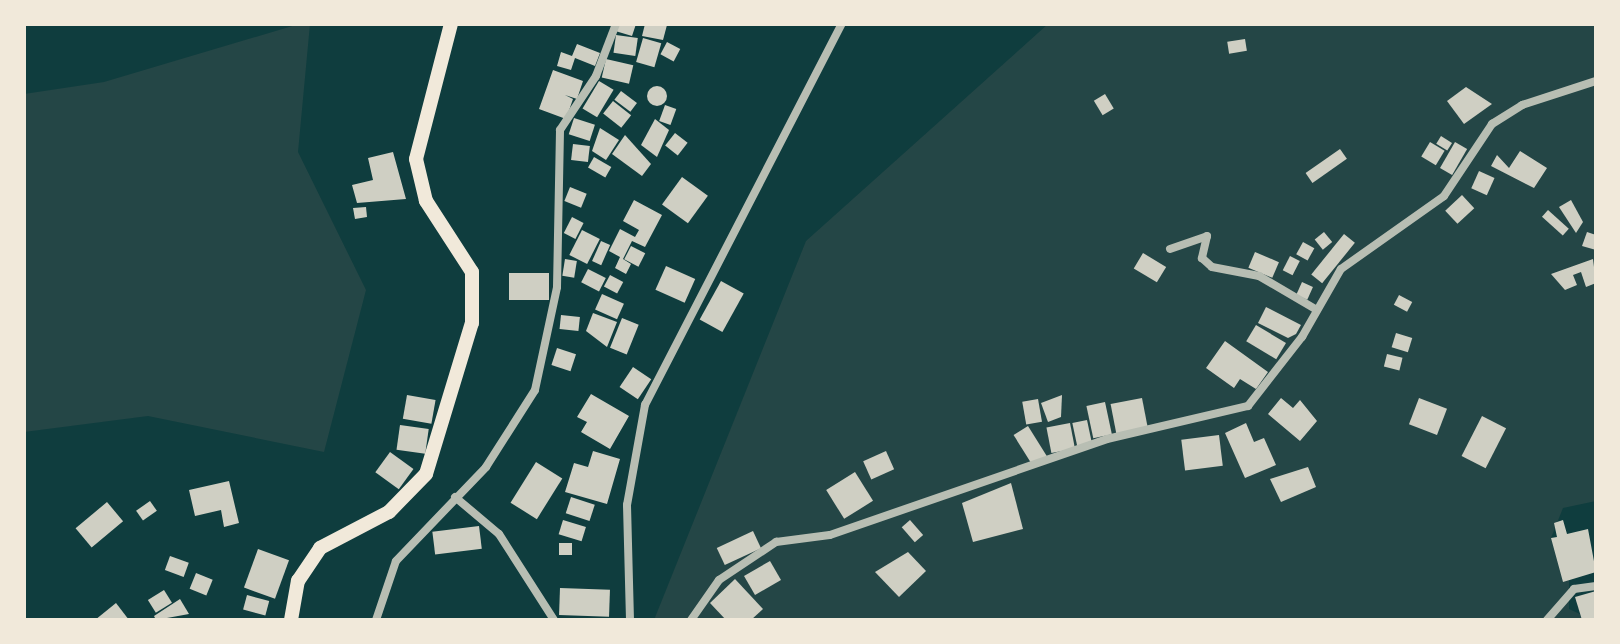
<!DOCTYPE html>
<html>
<head>
<meta charset="utf-8">
<style>
  body { margin:0 }
  #map { position:relative; width:1620px; height:644px; overflow:hidden; background:#0f3d3e; font-family:"Roboto Serif",serif }
  div>[style] { position:absolute }
  .green>* { inset:0; background:#244646 }
  .building>* { inset:0; background:#cfcfc3; transform-origin:0 0 }
  .round { border-radius:50% }
  .minor>* { height:8px; margin:-4px; padding:0 4px; transform-origin:4px; border-radius:4px; background:#b8beb3 }
  .secondary>* { height:14px; margin:-7px; padding:0 7px; transform-origin:7px; border-radius:7px; background:#f1e9da }
  span { translate:-50% -50%; white-space:nowrap; text-align:center; line-height:1.15; -webkit-text-stroke:6px #f1e9da; paint-order:stroke }
  .frame { position:absolute; inset:0; border:26px solid #f1e9da; pointer-events:none }
</style>
</head>
<body>
<div id="map">
  <div class="green">
    <div style="clip-path:polygon(299px 24px,310px 24px,298px 152px,366px 290px,324px 452px,148px 416px,24px 432px,24px 94px,104px 82px)"></div>
    <div style="clip-path:polygon(1048px 24px,1596px 24px,1596px 501px,1563px 508px,1551px 538px,1569px 578px,1569px 609px,1593px 620px,654px 620px,806px 241px)"></div>
  </div>
  <div class="building">
    <div style="clip-path:polygon(614px 24px,636px 24px,632px 36px,612px 30px)"></div>
    <div style="clip-path:polygon(645px 24px,667px 25px,663px 40px,642px 36px)"></div>
    <div style="left:616px;top:35px;width:22px;height:18px;rotate:8deg"></div>
    <div style="left:643px;top:38px;width:19px;height:25px;rotate:16deg"></div>
    <div style="left:1245px;top:39px;width:12px;height:18px;rotate:81deg"></div>
    <div style="left:667px;top:42px;width:15px;height:14px;rotate:28deg"></div>
    <div style="clip-path:polygon(577px 44px,600px 53px,595px 66px,575px 58px,571px 70px,557px 66px,561px 52px,572px 56px)"></div>
    <div style="left:606px;top:59px;width:28px;height:19px;rotate:13deg"></div>
    <div style="clip-path:polygon(553px 70px,583px 81px,577px 99px,565px 95px,573px 99px,566px 119px,539px 109px)"></div>
    <div style="left:599px;top:81px;width:17px;height:32px;rotate:31deg"></div>
    <div class="round" style="left:647px;top:86px;width:20px;height:20px"></div>
    <div style="clip-path:polygon(1466px 87px,1492px 104px,1464px 124px,1447px 101px)"></div>
    <div style="left:621px;top:91px;width:20px;height:11px;rotate:37deg"></div>
    <div style="left:1105px;top:94px;width:17px;height:13px;rotate:59deg"></div>
    <div style="left:613px;top:101px;width:23px;height:16px;rotate:38deg"></div>
    <div style="left:665px;top:105px;width:12px;height:17px;rotate:20deg"></div>
    <div style="left:574px;top:118px;width:22px;height:17px;rotate:18deg"></div>
    <div style="clip-path:polygon(655px 119px,669px 130px,657px 157px,641px 145px)"></div>
    <div style="clip-path:polygon(600px 128px,619px 140px,606px 160px,592px 151px)"></div>
    <div style="left:675px;top:133px;width:16px;height:16px;rotate:38deg"></div>
    <div style="clip-path:polygon(625px 135px,651px 164px,642px 176px,612px 154px)"></div>
    <div style="left:1441px;top:136px;width:13px;height:9px;rotate:32deg"></div>
    <div style="left:1430px;top:142px;width:17px;height:17px;rotate:31deg"></div>
    <div style="left:1455px;top:142px;width:14px;height:30px;rotate:30deg"></div>
    <div style="left:573px;top:144px;width:17px;height:16px;rotate:7deg"></div>
    <div style="left:1340px;top:149px;width:12px;height:42px;rotate:55deg"></div>
    <div style="clip-path:polygon(1520px 151px,1547px 168px,1534px 188px,1491px 166px,1497px 155px,1509px 168px)"></div>
    <div style="clip-path:polygon(393px 152px,406px 199px,357px 203px,352px 185px,373px 180px,368px 158px)"></div>
    <div style="left:594px;top:157px;width:20px;height:12px;rotate:30deg"></div>
    <div style="left:1479px;top:171px;width:17px;height:19px;rotate:24deg"></div>
    <div style="left:682px;top:177px;width:32px;height:34px;rotate:36deg"></div>
    <div style="left:570px;top:187px;width:18px;height:15px;rotate:22deg"></div>
    <div style="left:1462px;top:195px;width:18px;height:23px;rotate:47deg"></div>
    <div style="clip-path:polygon(634px 200px,662px 215px,645px 247px,632px 241px,623px 259px,631px 264px,626px 274px,615px 268px,620px 257px,609px 251px,620px 229px,635px 237px,639px 230px,623px 221px)"></div>
    <div style="clip-path:polygon(1571px 200px,1583px 222px,1576px 233px,1559px 207px)"></div>
    <div style="clip-path:polygon(366px 207px,367px 217px,355px 219px,353px 208px)"></div>
    <div style="left:1548px;top:210px;width:28px;height:9px;rotate:42deg"></div>
    <div style="left:572px;top:217px;width:13px;height:18px;rotate:27deg"></div>
    <div style="left:582px;top:230px;width:20px;height:28px;rotate:27deg"></div>
    <div style="left:1324px;top:232px;width:13px;height:12px;rotate:51deg"></div>
    <div style="clip-path:polygon(1587px 232px,1596px 235px,1596px 250px,1582px 246px)"></div>
    <div style="left:1344px;top:234px;width:14px;height:52px;rotate:39deg"></div>
    <div style="left:601px;top:241px;width:10px;height:22px;rotate:24deg"></div>
    <div style="left:1303px;top:242px;width:13px;height:14px;rotate:29deg"></div>
    <div style="left:631px;top:246px;width:16px;height:15px;rotate:27deg"></div>
    <div style="left:1255px;top:252px;width:26px;height:17px;rotate:23deg"></div>
    <div style="left:1143px;top:253px;width:27px;height:18px;rotate:31deg"></div>
    <div style="left:1290px;top:256px;width:11px;height:16px;rotate:27deg"></div>
    <div style="left:565px;top:259px;width:12px;height:17px;rotate:9deg"></div>
    <div style="clip-path:polygon(1593px 259px,1596px 283px,1586px 287px,1581px 272px,1573px 275px,1577px 285px,1565px 290px,1551px 274px)"></div>
    <div style="left:666px;top:266px;width:32px;height:26px;rotate:24deg"></div>
    <div style="left:588px;top:269px;width:20px;height:15px;rotate:27deg"></div>
    <div style="left:509px;top:273px;width:40px;height:27px"></div>
    <div style="left:610px;top:275px;width:15px;height:13px;rotate:28deg"></div>
    <div style="left:721px;top:281px;width:26px;height:44px;rotate:29deg"></div>
    <div style="left:1302px;top:282px;width:12px;height:14px;rotate:24deg"></div>
    <div style="left:602px;top:294px;width:24px;height:17px;rotate:24deg"></div>
    <div style="left:1399px;top:295px;width:15px;height:11px;rotate:28deg"></div>
    <div style="clip-path:polygon(1266px 307px,1301px 325px,1296px 334px,1288px 338px,1258px 323px)"></div>
    <div style="clip-path:polygon(593px 313px,617px 322px,607px 347px,586px 331px)"></div>
    <div style="left:561px;top:315px;width:19px;height:14px;rotate:6deg"></div>
    <div style="left:622px;top:318px;width:18px;height:32px;rotate:22deg"></div>
    <div style="left:1256px;top:325px;width:35px;height:19px;rotate:31deg"></div>
    <div style="left:1396px;top:333px;width:17px;height:15px;rotate:17deg"></div>
    <div style="clip-path:polygon(1225px 341px,1268px 372px,1256px 389px,1240px 379px,1234px 388px,1206px 368px)"></div>
    <div style="left:557px;top:348px;width:20px;height:18px;rotate:18deg"></div>
    <div style="left:1387px;top:354px;width:16px;height:13px;rotate:14deg"></div>
    <div style="left:633px;top:367px;width:22px;height:24px;rotate:34deg"></div>
    <div style="clip-path:polygon(591px 394px,629px 416px,610px 449px,581px 432px,587px 422px,577px 417px)"></div>
    <div style="left:407px;top:395px;width:29px;height:24px;rotate:10deg"></div>
    <div style="clip-path:polygon(1062px 395px,1061px 417px,1048px 422px,1041px 403px)"></div>
    <div style="left:1142px;top:398px;width:31px;height:32px;rotate:79deg"></div>
    <div style="clip-path:polygon(1281px 398px,1293px 408px,1300px 400px,1317px 421px,1300px 441px,1268px 414px)"></div>
    <div style="left:1419px;top:398px;width:30px;height:28px;rotate:21deg"></div>
    <div style="left:1038px;top:399px;width:23px;height:16px;rotate:80deg"></div>
    <div style="left:1105px;top:402px;width:33px;height:19px;rotate:78deg"></div>
    <div style="left:1482px;top:416px;width:27px;height:45px;rotate:27deg"></div>
    <div style="left:1087px;top:420px;width:25px;height:15px;rotate:78deg"></div>
    <div style="left:1070px;top:423px;width:26px;height:24px;rotate:79deg"></div>
    <div style="clip-path:polygon(1246px 423px,1254px 442px,1264px 438px,1276px 465px,1245px 478px,1225px 433px)"></div>
    <div style="left:400px;top:425px;width:29px;height:25px;rotate:8deg"></div>
    <div style="left:1028px;top:426px;width:36px;height:17px;rotate:58deg"></div>
    <div style="left:1219px;top:435px;width:31px;height:38px;rotate:83deg"></div>
    <div style="clip-path:polygon(593px 451px,620px 459px,607px 504px,565px 492px,574px 463px,588px 467px)"></div>
    <div style="left:886px;top:451px;width:20px;height:25px;rotate:66deg"></div>
    <div style="left:390px;top:452px;width:29px;height:25px;rotate:36deg"></div>
    <div style="left:536px;top:462px;width:31px;height:48px;rotate:32deg"></div>
    <div style="clip-path:polygon(1308px 467px,1316px 487px,1281px 502px,1270px 479px)"></div>
    <div style="left:855px;top:472px;width:34px;height:34px;rotate:58deg"></div>
    <div style="clip-path:polygon(229px 481px,239px 523px,224px 527px,221px 510px,195px 516px,189px 490px)"></div>
    <div style="clip-path:polygon(1011px 483px,1023px 529px,973px 542px,962px 503px)"></div>
    <div style="left:571px;top:497px;width:25px;height:17px;rotate:18deg"></div>
    <div style="left:150px;top:501px;width:12px;height:17px;rotate:55deg"></div>
    <div style="left:107px;top:502px;width:25px;height:41px;rotate:50deg"></div>
    <div style="left:563px;top:520px;width:24px;height:15px;rotate:17deg"></div>
    <div style="left:910px;top:520px;width:20px;height:11px;rotate:49deg"></div>
    <div style="clip-path:polygon(1563px 520px,1567px 534px,1588px 529px,1596px 572px,1563px 582px,1551px 538px,1557px 537px,1554px 523px)"></div>
    <div style="left:479px;top:526px;width:23px;height:47px;rotate:83deg"></div>
    <div style="left:753px;top:531px;width:19px;height:40px;rotate:65deg"></div>
    <div style="left:559px;top:543px;width:13px;height:12px"></div>
    <div style="left:258px;top:549px;width:33px;height:41px;rotate:20deg"></div>
    <div style="clip-path:polygon(908px 552px,926px 571px,899px 597px,875px 572px)"></div>
    <div style="left:170px;top:556px;width:20px;height:15px;rotate:20deg"></div>
    <div style="left:770px;top:561px;width:22px;height:30px;rotate:60deg"></div>
    <div style="left:196px;top:573px;width:18px;height:17px;rotate:22deg"></div>
    <div style="clip-path:polygon(735px 579px,763px 609px,751px 620px,726px 620px,710px 603px)"></div>
    <div style="left:560px;top:588px;width:50px;height:27px;rotate:2deg"></div>
    <div style="left:164px;top:590px;width:15px;height:19px;rotate:58deg"></div>
    <div style="clip-path:polygon(1596px 591px,1596px 618px,1582px 620px,1575px 597px)"></div>
    <div style="left:247px;top:595px;width:23px;height:15px;rotate:15deg"></div>
    <div style="clip-path:polygon(180px 599px,189px 614px,156px 620px,154px 616px)"></div>
    <div style="clip-path:polygon(116px 603px,129px 620px,95px 620px)"></div>
  </div>
  <div class="minor">
    <div style="left:1170px;top:249px;width:39px;rotate:-19deg"></div>
    <div style="left:1207px;top:236px;width:23px;rotate:103deg"></div>
    <div style="left:1202px;top:258px;width:13px;rotate:42deg"></div>
    <div style="left:1212px;top:267px;width:48px;rotate:10.8deg"></div>
    <div style="left:1259px;top:276px;width:67px;rotate:30.4deg"></div>
    <div style="left:455px;top:497px;width:57px;rotate:40.1deg"></div>
    <div style="left:499px;top:534px;width:102px;rotate:57.4deg"></div>
    <div style="left:376px;top:620px;width:62px;rotate:-71.3deg"></div>
    <div style="left:396px;top:561px;width:130px;rotate:-46.2deg"></div>
    <div style="left:486px;top:467px;width:91px;rotate:-57.5deg"></div>
    <div style="left:535px;top:390px;width:105px;rotate:-77.9deg"></div>
    <div style="left:557px;top:287px;width:157px;rotate:-88.9deg"></div>
    <div style="left:560px;top:130px;width:65px;rotate:-56.3deg"></div>
    <div style="left:596px;top:76px;width:56px;rotate:-69deg"></div>
    <div style="left:630px;top:620px;width:115px;rotate:-91.5deg"></div>
    <div style="left:627px;top:505px;width:102px;rotate:-79.8deg"></div>
    <div style="left:645px;top:405px;width:429px;rotate:-62.7deg"></div>
    <div style="left:691px;top:620px;width:49px;rotate:-55deg"></div>
    <div style="left:719px;top:580px;width:69px;rotate:-33.7deg"></div>
    <div style="left:776px;top:542px;width:54px;rotate:-7.4deg"></div>
    <div style="left:830px;top:535px;width:293px;rotate:-19.1deg"></div>
    <div style="left:1107px;top:439px;width:145px;rotate:-13.2deg"></div>
    <div style="left:1248px;top:406px;width:88px;rotate:-52deg"></div>
    <div style="left:1302px;top:337px;width:78px;rotate:-60.2deg"></div>
    <div style="left:1341px;top:269px;width:126px;rotate:-35.3deg"></div>
    <div style="left:1444px;top:196px;width:87px;rotate:-56.3deg"></div>
    <div style="left:1492px;top:124px;width:36px;rotate:-32deg"></div>
    <div style="left:1522px;top:105px;width:78px;rotate:-18deg"></div>
    <div style="left:1547px;top:620px;width:41px;rotate:-48.9deg"></div>
    <div style="left:1574px;top:589px;width:22px;rotate:-8deg"></div>
  </div>
  <div class="secondary">
    <div style="left:291px;top:620px;width:40px;rotate:-80deg"></div>
    <div style="left:298px;top:581px;width:40px;rotate:-56deg"></div>
    <div style="left:320px;top:548px;width:78px;rotate:-27.6deg"></div>
    <div style="left:389px;top:512px;width:53px;rotate:-45.8deg"></div>
    <div style="left:426px;top:474px;width:158px;rotate:-73.1deg"></div>
    <div style="left:472px;top:323px;width:51px;rotate:-90deg"></div>
    <div style="left:472px;top:272px;width:85px;rotate:-122.9deg"></div>
    <div style="left:426px;top:201px;width:43px;rotate:-103.4deg"></div>
    <div style="left:416px;top:159px;width:139px;rotate:-75.5deg"></div>
  </div>
  <div class="frame"></div>
</div>
</body>
</html>
